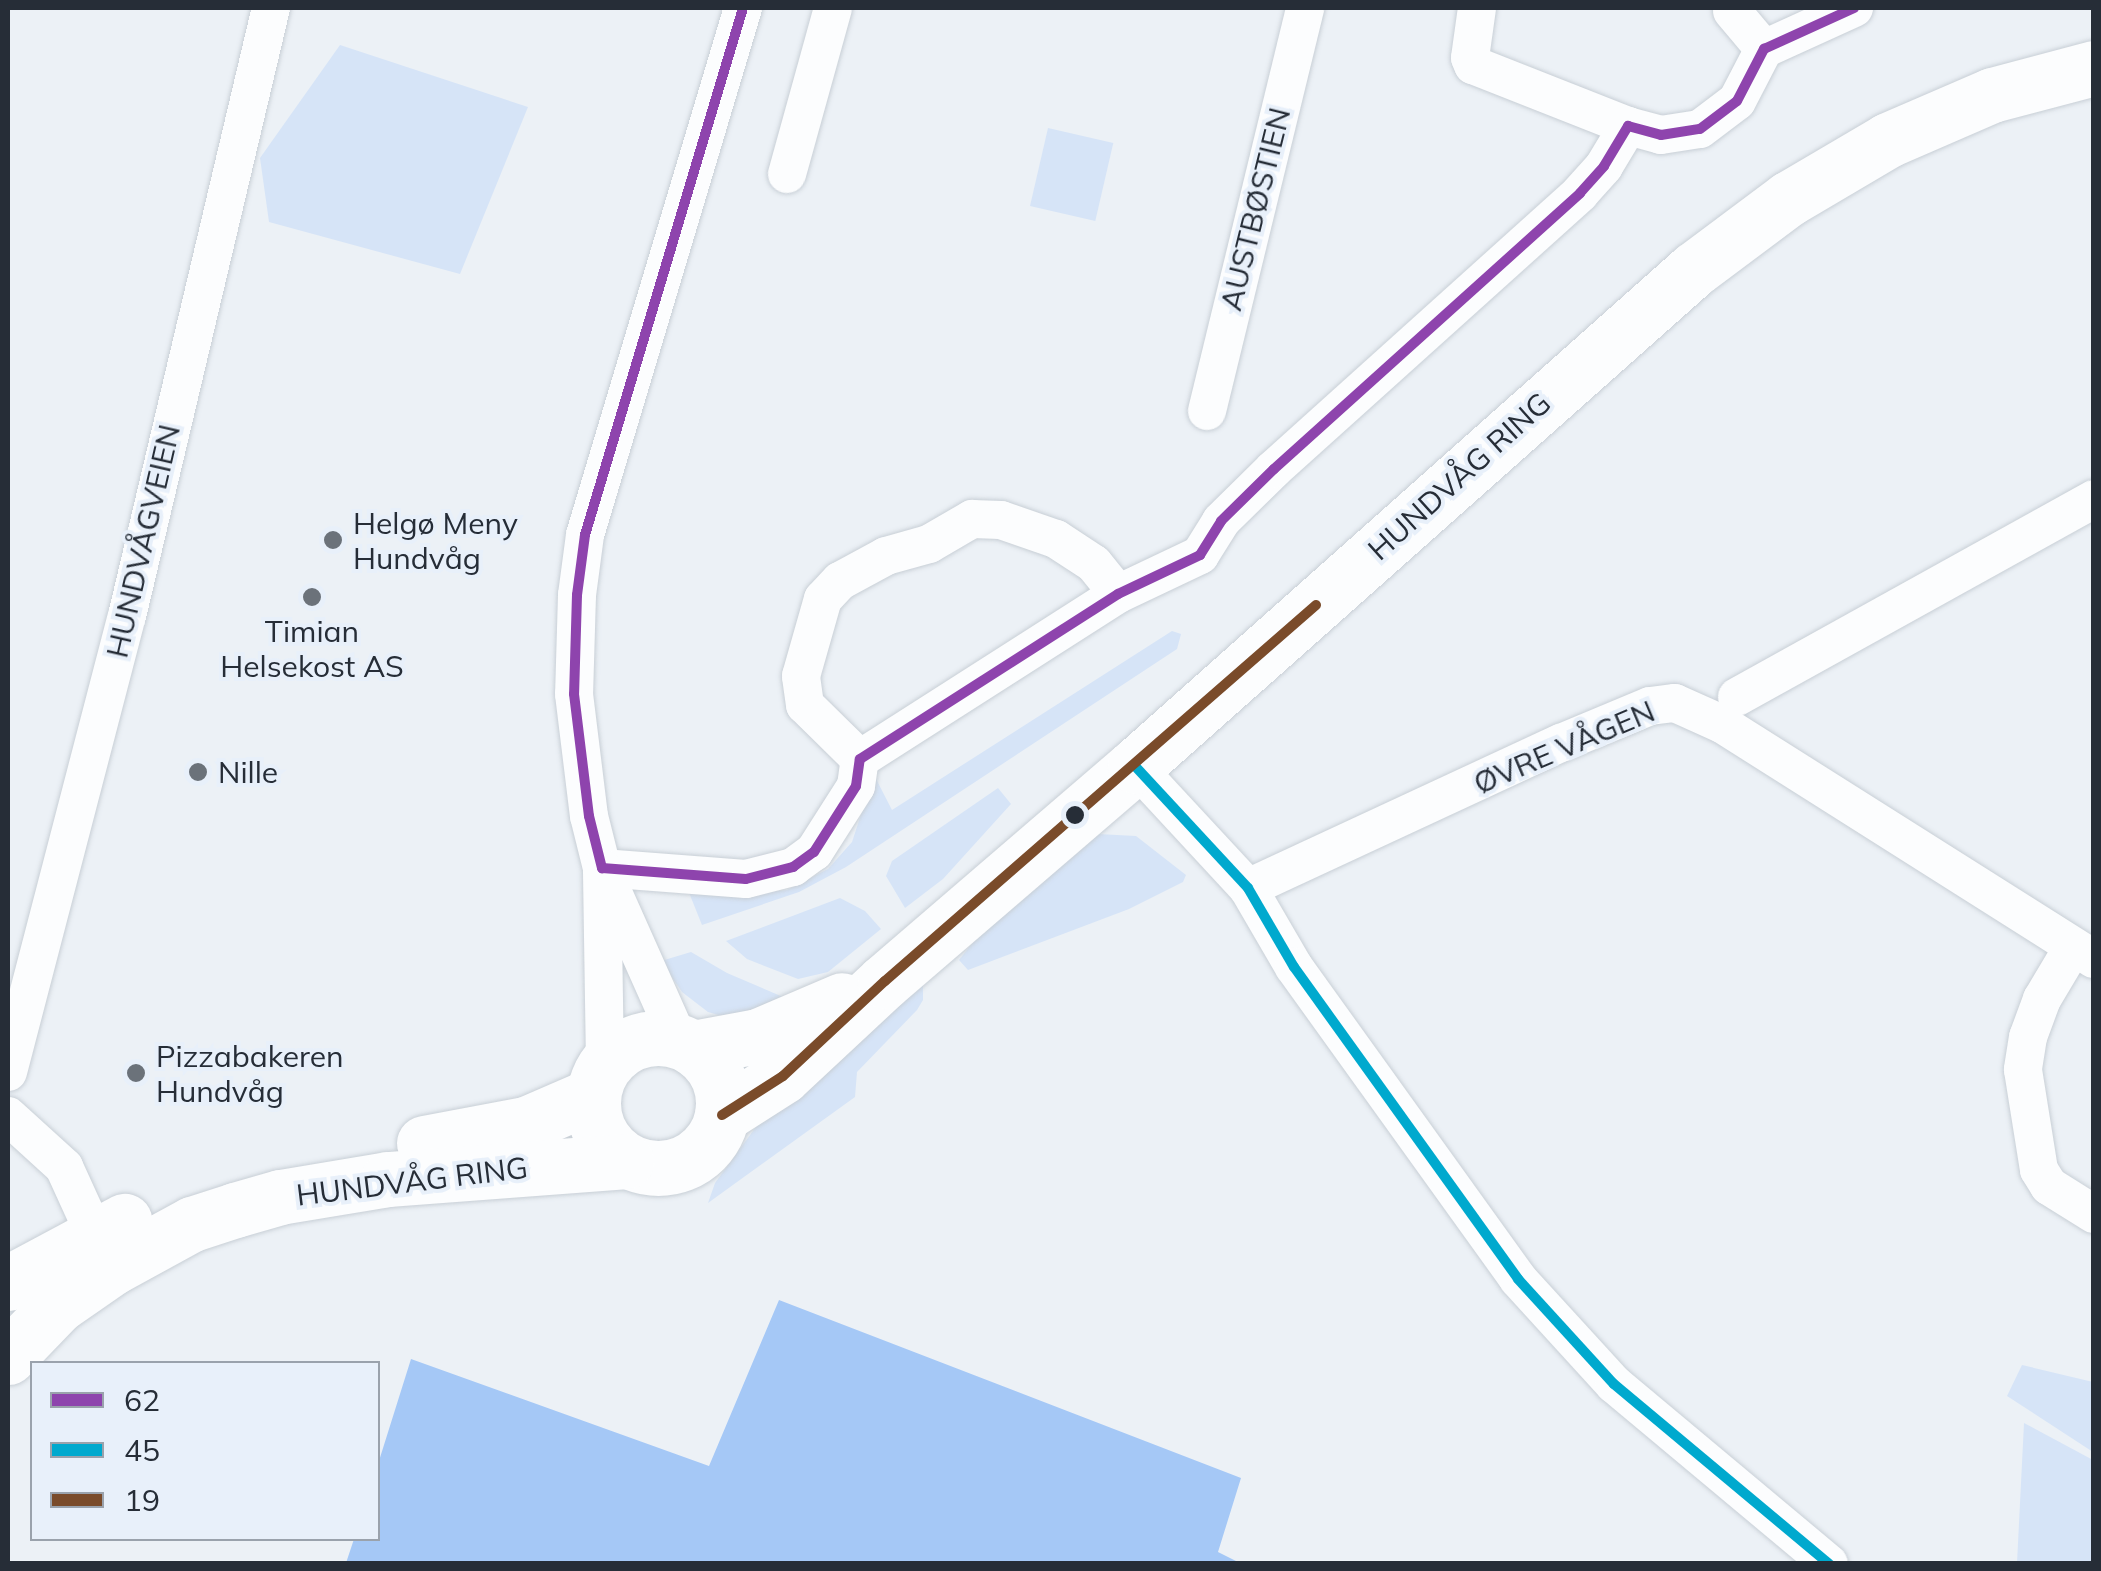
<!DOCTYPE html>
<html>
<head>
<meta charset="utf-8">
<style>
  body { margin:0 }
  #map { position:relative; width:2101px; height:1571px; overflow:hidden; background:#ecf1f6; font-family:Mulish,sans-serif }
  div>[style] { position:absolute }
  .green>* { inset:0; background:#d6e4f7; transform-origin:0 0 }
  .water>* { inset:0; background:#a5c8f6 }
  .roads { filter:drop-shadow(0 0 2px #c8cfd6) drop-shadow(0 0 2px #c8cfd6) }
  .street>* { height:38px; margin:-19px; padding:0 19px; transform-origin:19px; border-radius:19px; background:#fcfdfe }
  .secondary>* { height:55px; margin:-27.5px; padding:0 27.5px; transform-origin:27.5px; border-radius:27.5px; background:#fcfdfe }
  .secondary>.ring { margin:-27.5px; padding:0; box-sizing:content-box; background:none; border:55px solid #fcfdfe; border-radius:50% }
  .bus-1>* { height:10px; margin:-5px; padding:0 5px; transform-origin:5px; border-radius:5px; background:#8e44ad }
  .bus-2>* { height:10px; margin:-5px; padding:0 5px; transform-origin:5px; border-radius:5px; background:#00a9ce }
  .bus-3>* { height:10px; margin:-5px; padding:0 5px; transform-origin:5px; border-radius:5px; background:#7a4b2a }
  .dots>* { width:28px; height:28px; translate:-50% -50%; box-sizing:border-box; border:5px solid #e8f0fa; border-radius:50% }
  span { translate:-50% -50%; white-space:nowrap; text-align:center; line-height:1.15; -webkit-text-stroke:8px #e8f0fa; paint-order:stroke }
  .street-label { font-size:30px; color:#262d37 }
  .poi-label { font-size:30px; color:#262d37 }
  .left { translate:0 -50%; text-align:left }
  .frame { position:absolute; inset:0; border:10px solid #262d37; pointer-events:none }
  .legend { position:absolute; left:30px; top:1361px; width:350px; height:180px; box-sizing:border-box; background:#e8f0fa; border:2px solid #9aa2ac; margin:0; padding:12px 18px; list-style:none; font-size:30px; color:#262d37 }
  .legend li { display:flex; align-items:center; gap:20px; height:50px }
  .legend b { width:50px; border:2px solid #9aa2ac }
</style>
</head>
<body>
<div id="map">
  <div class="green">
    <div style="clip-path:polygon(340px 45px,528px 107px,460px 274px,269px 222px,260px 158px)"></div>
    <div style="left:1048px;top:128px;width:67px;height:80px;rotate:13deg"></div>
    <div style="clip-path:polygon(1172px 631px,1181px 634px,1177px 649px,846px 867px,799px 892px,702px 925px,688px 890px,732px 896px,787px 890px,828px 869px,852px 842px,874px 775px,892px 810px)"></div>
    <div style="clip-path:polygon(998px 788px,1011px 804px,943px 879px,905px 908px,886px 876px,892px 861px)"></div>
    <div style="clip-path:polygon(1098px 834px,1136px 836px,1186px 875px,1183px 882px,1129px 909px,968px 970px,959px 960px,989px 922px)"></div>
    <div style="clip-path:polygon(840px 898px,865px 911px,881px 929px,828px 972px,798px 979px,747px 959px,726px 941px)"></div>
    <div style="clip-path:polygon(691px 952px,727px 973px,783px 997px,743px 1022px,708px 1012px,682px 992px,661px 961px)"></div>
    <div style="clip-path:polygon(923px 984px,923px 1000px,917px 1010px,857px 1072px,855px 1097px,708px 1203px,715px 1183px,767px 1112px)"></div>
    <div style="clip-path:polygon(2022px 1365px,2093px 1382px,2093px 1452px,2007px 1396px)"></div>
    <div style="clip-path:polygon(2024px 1423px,2093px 1460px,2093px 1563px,2017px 1563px)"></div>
  </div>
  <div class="water">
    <div style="clip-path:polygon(779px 1300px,1241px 1478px,1218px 1552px,1240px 1563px,346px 1563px,354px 1539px,378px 1538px,378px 1464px,411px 1359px,709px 1466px)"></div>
  </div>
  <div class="roads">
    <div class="street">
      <div style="left:743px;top:8px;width:550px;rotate:106.69deg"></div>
      <div style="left:585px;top:535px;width:61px;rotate:97.6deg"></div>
      <div style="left:577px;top:595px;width:99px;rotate:91.7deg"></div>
      <div style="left:574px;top:694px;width:123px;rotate:83deg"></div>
      <div style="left:589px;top:816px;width:54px;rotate:76deg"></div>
      <div style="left:602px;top:868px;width:144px;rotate:4.4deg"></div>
      <div style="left:746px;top:879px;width:49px;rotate:-14.3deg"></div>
      <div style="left:793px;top:867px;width:26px;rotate:-36deg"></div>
      <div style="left:814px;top:852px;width:78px;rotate:-57.5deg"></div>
      <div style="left:856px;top:786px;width:27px;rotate:-82deg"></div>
      <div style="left:860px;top:759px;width:306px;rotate:-32.6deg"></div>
      <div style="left:1118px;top:594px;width:91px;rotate:-25.4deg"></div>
      <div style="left:1200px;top:555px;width:40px;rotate:-58deg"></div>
      <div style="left:1221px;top:521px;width:74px;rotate:-44.5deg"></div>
      <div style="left:1274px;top:469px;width:412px;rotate:-42deg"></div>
      <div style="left:1580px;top:193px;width:36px;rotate:-48deg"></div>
      <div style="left:1604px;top:166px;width:47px;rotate:-59deg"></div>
      <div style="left:1628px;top:126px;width:34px;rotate:15deg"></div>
      <div style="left:1661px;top:135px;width:39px;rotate:-9deg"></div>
      <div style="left:1700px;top:129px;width:46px;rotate:-37.1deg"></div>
      <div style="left:1737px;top:101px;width:59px;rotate:-62.6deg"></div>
      <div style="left:1764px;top:49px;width:99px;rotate:-24.5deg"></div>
      <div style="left:1477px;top:8px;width:50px;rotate:98deg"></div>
      <div style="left:1470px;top:58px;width:8px;rotate:67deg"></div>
      <div style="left:1473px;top:65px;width:167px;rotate:21.5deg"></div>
      <div style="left:1732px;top:11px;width:50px;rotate:49.9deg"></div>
      <div style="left:787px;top:174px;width:172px;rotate:-74.5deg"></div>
      <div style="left:1207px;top:411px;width:415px;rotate:-76.3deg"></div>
      <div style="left:1737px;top:697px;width:408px;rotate:-29deg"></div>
      <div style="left:860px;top:759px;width:77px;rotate:-135.5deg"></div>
      <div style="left:805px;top:705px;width:29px;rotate:-98deg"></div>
      <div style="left:801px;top:676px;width:80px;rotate:-74.1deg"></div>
      <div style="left:823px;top:599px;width:25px;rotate:-47deg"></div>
      <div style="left:840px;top:581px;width:52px;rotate:-28.5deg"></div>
      <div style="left:886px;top:556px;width:45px;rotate:-15.6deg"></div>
      <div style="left:929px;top:544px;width:50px;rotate:-30.2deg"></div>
      <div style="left:972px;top:519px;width:29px;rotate:2deg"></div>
      <div style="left:1001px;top:520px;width:58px;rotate:19.1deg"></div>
      <div style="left:1056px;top:539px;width:45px;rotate:33.3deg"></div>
      <div style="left:1094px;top:564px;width:38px;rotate:51deg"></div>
      <div style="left:1135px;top:766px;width:166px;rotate:47.2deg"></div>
      <div style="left:1248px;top:888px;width:91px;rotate:59.8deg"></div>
      <div style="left:1294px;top:967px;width:384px;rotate:54.3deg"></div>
      <div style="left:1518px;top:1279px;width:142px;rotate:47.6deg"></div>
      <div style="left:1614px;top:1384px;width:280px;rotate:39.9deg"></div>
      <div style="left:1248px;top:888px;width:345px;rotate:-24.9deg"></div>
      <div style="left:1561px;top:743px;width:96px;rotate:-22.6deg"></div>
      <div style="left:1650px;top:706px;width:25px;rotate:-7deg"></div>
      <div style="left:1675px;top:703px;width:51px;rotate:24.1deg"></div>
      <div style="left:1722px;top:724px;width:440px;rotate:32.3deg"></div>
      <div style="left:2073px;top:947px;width:61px;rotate:120.8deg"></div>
      <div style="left:2042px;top:999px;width:40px;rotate:110.2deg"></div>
      <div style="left:2028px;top:1037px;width:33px;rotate:99deg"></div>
      <div style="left:2023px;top:1070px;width:101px;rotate:80.9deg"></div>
      <div style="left:2039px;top:1170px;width:19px;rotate:58deg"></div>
      <div style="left:2049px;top:1186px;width:53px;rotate:31.9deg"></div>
      <div style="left:605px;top:1064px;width:196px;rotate:-90.9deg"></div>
      <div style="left:602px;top:868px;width:189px;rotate:66deg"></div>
      <div style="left:8px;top:1072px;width:471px;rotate:-75.4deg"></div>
      <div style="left:127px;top:616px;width:625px;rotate:-76.68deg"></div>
      <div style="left:8px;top:1116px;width:76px;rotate:42.3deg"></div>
      <div style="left:64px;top:1167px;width:75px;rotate:65.5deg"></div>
    </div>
    <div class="secondary">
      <div class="ring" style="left:593px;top:1038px;width:75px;height:75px"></div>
      <div style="left:693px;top:1048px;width:66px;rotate:-10.5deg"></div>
      <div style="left:758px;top:1036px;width:91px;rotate:-23.2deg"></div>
      <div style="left:722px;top:1115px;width:72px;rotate:-32.6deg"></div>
      <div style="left:783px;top:1076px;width:139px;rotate:-43deg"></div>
      <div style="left:885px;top:981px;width:330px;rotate:-40.7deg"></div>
      <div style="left:1135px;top:766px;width:747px;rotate:-41.63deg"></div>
      <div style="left:1693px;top:270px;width:119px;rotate:-36.8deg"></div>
      <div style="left:1788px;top:199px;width:116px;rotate:-30.5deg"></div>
      <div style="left:1888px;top:140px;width:113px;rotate:-23.4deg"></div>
      <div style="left:1992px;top:95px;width:106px;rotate:-14.8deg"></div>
      <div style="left:424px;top:1143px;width:104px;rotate:-10.6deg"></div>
      <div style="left:526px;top:1124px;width:73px;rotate:-23.4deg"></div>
      <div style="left:8px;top:1283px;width:132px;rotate:-28.1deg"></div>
      <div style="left:8px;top:1357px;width:72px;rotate:-46.1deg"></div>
      <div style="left:58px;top:1305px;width:67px;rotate:-34.6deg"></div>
      <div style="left:113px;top:1267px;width:90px;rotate:-28.6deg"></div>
      <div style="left:192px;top:1224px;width:45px;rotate:-18deg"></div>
      <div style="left:235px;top:1210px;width:47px;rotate:-16.1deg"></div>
      <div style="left:280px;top:1197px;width:109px;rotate:-9.5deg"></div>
      <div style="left:388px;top:1179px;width:239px;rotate:-4.3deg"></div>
    </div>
  </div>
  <div class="bus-1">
    <div style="left:743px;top:8px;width:550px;rotate:106.69deg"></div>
    <div style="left:585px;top:535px;width:61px;rotate:97.6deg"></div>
    <div style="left:577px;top:595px;width:99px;rotate:91.7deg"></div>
    <div style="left:574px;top:694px;width:123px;rotate:83deg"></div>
    <div style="left:589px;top:816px;width:54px;rotate:76deg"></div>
    <div style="left:602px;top:868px;width:144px;rotate:4.4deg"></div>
    <div style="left:746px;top:879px;width:49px;rotate:-14.3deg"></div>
    <div style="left:793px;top:867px;width:26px;rotate:-36deg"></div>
    <div style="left:814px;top:852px;width:78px;rotate:-57.5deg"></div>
    <div style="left:856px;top:786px;width:27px;rotate:-82deg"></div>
    <div style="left:860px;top:759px;width:306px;rotate:-32.6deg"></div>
    <div style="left:1118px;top:594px;width:91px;rotate:-25.4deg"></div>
    <div style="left:1200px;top:555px;width:40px;rotate:-58deg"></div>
    <div style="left:1221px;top:521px;width:74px;rotate:-44.5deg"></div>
    <div style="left:1274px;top:469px;width:412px;rotate:-42deg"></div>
    <div style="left:1580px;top:193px;width:36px;rotate:-48deg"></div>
    <div style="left:1604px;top:166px;width:47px;rotate:-59deg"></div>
    <div style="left:1628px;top:126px;width:34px;rotate:15deg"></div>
    <div style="left:1661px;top:135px;width:39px;rotate:-9deg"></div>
    <div style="left:1700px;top:129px;width:46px;rotate:-37.1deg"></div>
    <div style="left:1737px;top:101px;width:59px;rotate:-62.6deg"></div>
    <div style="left:1764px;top:49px;width:99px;rotate:-24.5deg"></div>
  </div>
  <div class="bus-2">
    <div style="left:1135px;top:766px;width:166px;rotate:47.2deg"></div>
    <div style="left:1248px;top:888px;width:91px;rotate:59.8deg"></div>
    <div style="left:1294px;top:967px;width:384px;rotate:54.3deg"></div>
    <div style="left:1518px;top:1279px;width:142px;rotate:47.6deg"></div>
    <div style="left:1614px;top:1384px;width:280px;rotate:39.9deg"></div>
  </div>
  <div class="bus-3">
    <div style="left:722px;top:1115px;width:72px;rotate:-32.6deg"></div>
    <div style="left:783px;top:1076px;width:139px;rotate:-43deg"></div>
    <div style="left:885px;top:981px;width:572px;rotate:-41.1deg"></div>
  </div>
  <div class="dots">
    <div style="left:333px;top:540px;background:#6b727a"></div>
    <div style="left:312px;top:597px;background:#6b727a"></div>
    <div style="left:198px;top:772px;background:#6b727a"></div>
    <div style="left:1075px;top:815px;background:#262d37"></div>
    <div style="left:136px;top:1073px;background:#6b727a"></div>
  </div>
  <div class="street-label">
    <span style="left:1255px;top:209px;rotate:-76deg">AUSTBØSTIEN</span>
    <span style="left:1459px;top:476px;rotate:-42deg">HUNDVÅG RING</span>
    <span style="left:143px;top:541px;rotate:-77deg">HUNDVÅGVEIEN</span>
    <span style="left:1564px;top:747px;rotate:-23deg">ØVRE VÅGEN</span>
    <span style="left:412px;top:1181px;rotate:-7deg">HUNDVÅG RING</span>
  </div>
  <div class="poi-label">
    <span class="left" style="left:353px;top:540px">Helgø Meny<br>Hundvåg</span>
    <span style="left:312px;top:648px">Timian<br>Helsekost AS</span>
    <span class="left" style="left:218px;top:772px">Nille</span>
    <span class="left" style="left:156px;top:1073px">Pizzabakeren<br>Hundvåg</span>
  </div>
  <div class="frame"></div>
  <ul class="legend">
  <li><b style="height:12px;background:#8e44ad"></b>62</li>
  <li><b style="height:12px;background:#00a9ce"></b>45</li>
  <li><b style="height:12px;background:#7a4b2a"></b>19</li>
  </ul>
</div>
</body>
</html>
